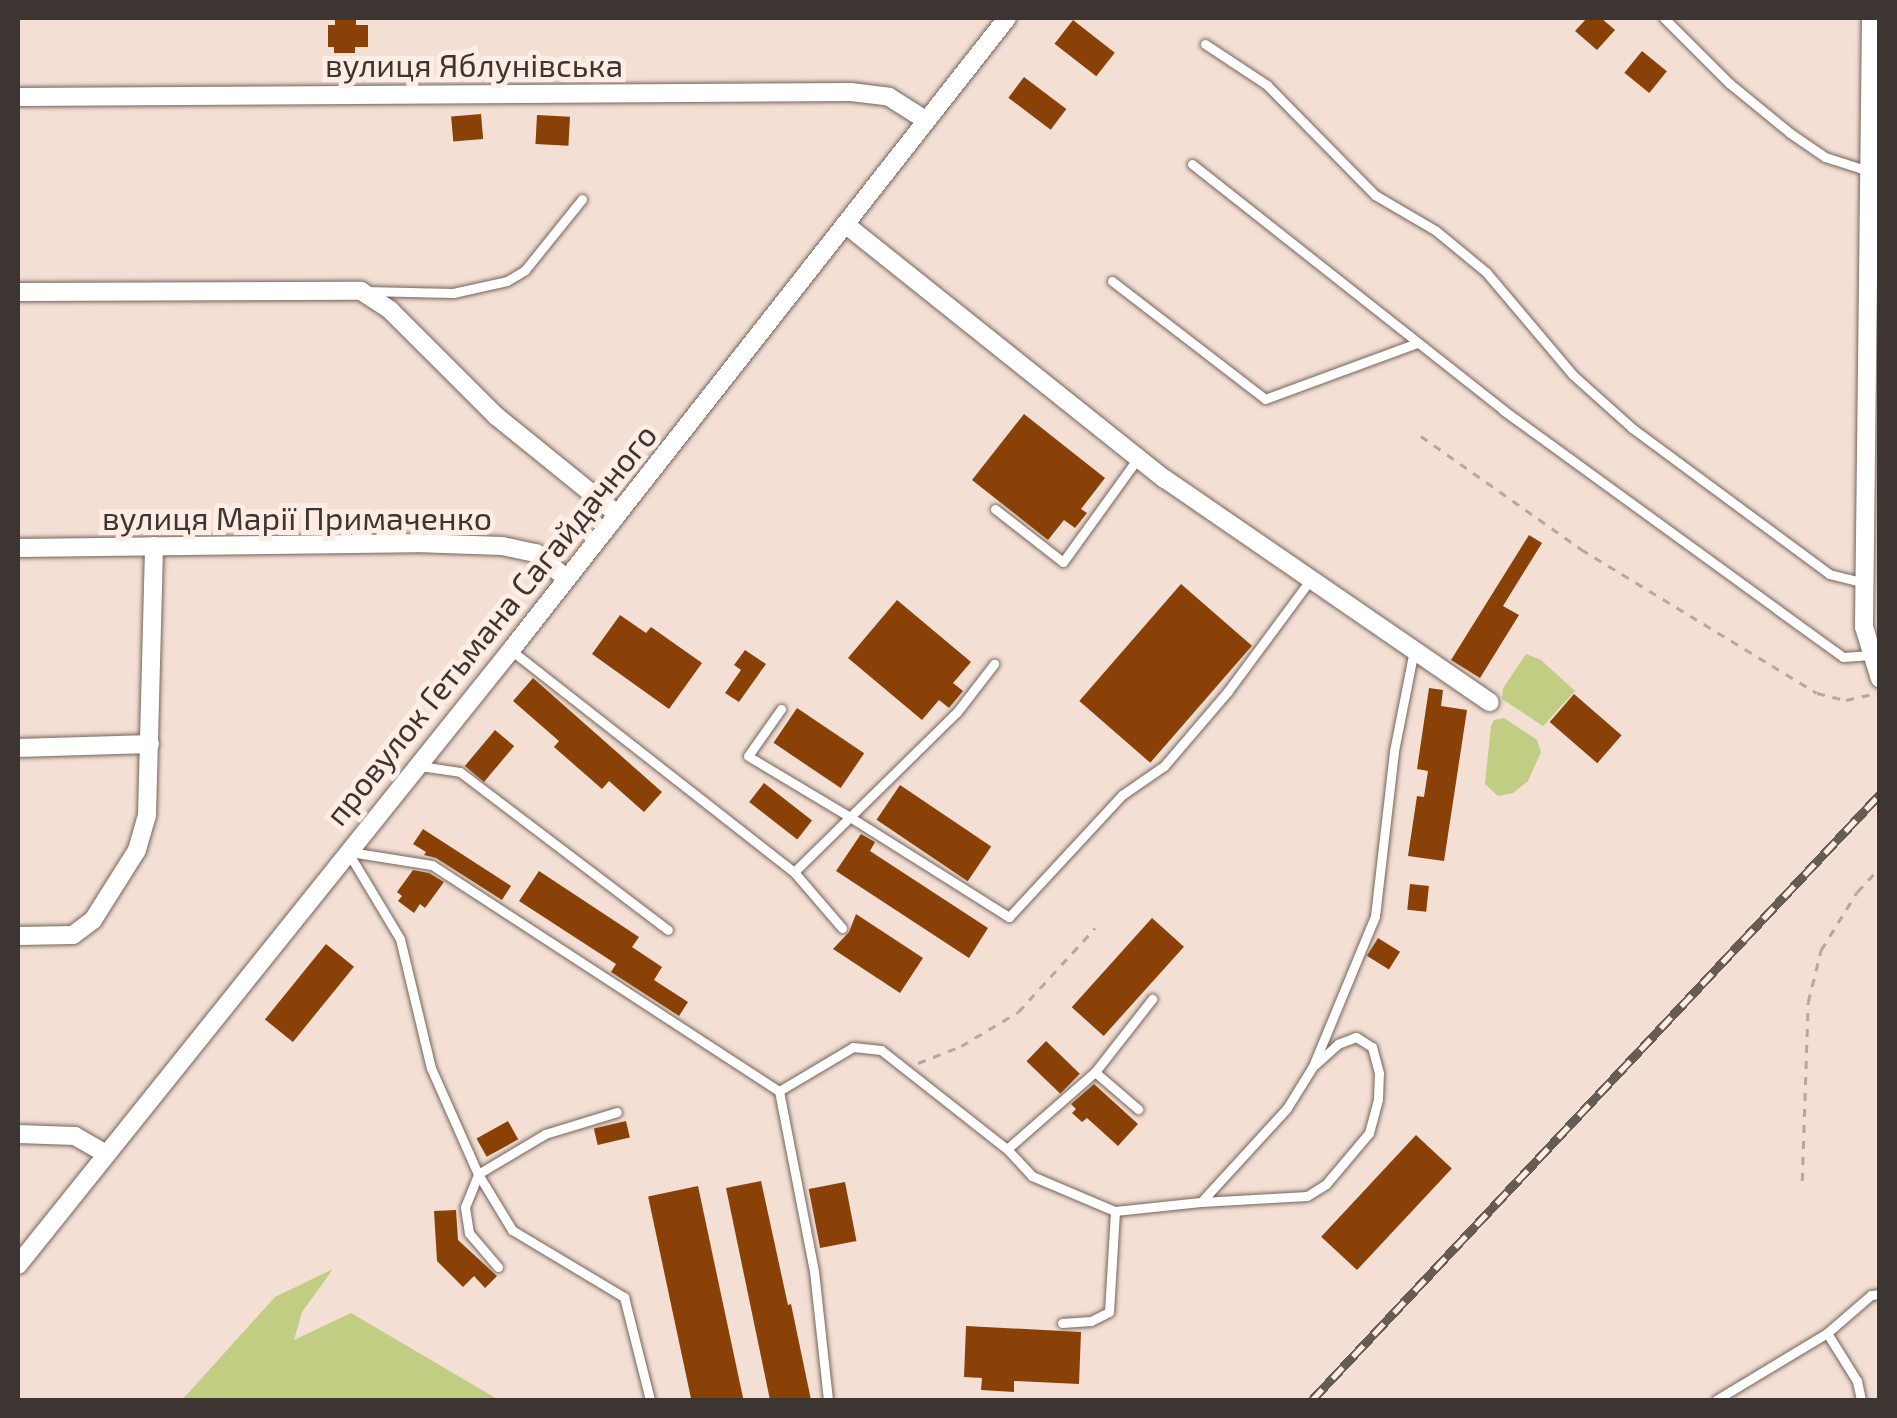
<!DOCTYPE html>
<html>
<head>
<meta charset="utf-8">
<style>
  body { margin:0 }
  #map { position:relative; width:1897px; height:1418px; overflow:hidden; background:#f3dfd4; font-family:"Exo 2",sans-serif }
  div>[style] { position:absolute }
  .green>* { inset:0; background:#c1cd83 }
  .building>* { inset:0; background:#8a4107; transform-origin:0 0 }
  .path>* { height:2.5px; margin-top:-1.25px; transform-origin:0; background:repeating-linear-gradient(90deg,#b7a79e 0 8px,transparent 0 16px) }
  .roads { filter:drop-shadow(0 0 2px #75645a) drop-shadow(0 0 2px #75645a) }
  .service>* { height:9px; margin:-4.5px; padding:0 4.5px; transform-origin:4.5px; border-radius:4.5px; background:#fff }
  .minor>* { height:18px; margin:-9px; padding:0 9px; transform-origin:9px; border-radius:9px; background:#fff }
  .rail>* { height:9px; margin-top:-4.5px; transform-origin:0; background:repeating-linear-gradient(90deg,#feede4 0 15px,#665b55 0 30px); box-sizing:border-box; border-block:2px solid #665b55 }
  span { translate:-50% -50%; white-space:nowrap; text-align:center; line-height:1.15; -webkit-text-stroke:10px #feede4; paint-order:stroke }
  .street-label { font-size:32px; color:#3d3531 }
  .frame { position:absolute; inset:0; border:20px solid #3d3531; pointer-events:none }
</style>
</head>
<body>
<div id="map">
  <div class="green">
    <div style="clip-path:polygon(1526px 654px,1541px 660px,1575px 691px,1543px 726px,1502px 699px,1503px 688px)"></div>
    <div style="clip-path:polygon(1504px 718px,1537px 740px,1541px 752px,1528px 781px,1513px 793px,1498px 796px,1485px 784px,1486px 774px,1491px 726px,1494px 720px)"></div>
    <div style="clip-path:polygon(333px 1269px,302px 1312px,294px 1340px,351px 1313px,499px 1400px,182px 1400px,275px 1297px)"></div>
  </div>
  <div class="building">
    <div style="clip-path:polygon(335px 18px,356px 18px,356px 25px,368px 25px,368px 47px,355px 47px,355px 53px,334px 53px,334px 47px,328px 47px,328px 25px,335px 25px)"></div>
    <div style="clip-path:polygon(1587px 18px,1601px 18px,1615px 30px,1597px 50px,1575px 31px)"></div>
    <div style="left:1073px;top:20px;width:53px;height:30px;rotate:38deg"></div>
    <div style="left:1642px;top:51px;width:32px;height:28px;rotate:39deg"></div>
    <div style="left:1024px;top:77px;width:53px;height:26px;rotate:37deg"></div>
    <div style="left:481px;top:114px;width:25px;height:30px;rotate:85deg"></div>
    <div style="left:537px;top:115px;width:33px;height:29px;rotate:3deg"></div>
    <div style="clip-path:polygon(1024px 414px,1105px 478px,1081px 509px,1087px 513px,1075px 528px,1064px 520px,1048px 540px,972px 480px)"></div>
    <div style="clip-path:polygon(1529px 535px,1542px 543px,1503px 606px,1519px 615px,1480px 678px,1451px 660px)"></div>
    <div style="left:1181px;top:584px;width:94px;height:155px;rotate:41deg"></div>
    <div style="clip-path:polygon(897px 600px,971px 662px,953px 683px,963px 691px,949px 708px,939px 700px,922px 720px,848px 658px)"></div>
    <div style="clip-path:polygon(620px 615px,646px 633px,651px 627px,702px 663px,669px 709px,592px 654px)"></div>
    <div style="clip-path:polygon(745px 650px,766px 664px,739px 702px,725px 693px,741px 670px,734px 665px)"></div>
    <div style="clip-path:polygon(533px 678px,662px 792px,644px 812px,609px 781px,602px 789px,554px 747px,559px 741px,513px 701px)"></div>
    <div style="clip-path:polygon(1429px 688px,1443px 690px,1441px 706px,1467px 710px,1444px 861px,1408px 856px,1417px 796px,1424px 797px,1428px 771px,1417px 769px)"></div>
    <div style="left:1574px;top:694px;width:63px;height:37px;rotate:41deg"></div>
    <div style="left:797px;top:708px;width:81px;height:42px;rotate:34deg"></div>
    <div style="left:495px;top:730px;width:25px;height:47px;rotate:40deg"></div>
    <div style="left:764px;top:783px;width:61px;height:24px;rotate:38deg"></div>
    <div style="left:900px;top:785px;width:110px;height:42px;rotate:34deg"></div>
    <div style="clip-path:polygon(423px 829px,511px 886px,502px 900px,436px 858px,424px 855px,426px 852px,413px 844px)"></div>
    <div style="clip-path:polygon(861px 834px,875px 842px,870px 851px,988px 928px,969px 958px,836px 871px)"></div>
    <div style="clip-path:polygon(413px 870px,429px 873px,444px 882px,425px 908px,420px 904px,414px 913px,398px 901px,402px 896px,397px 892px)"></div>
    <div style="clip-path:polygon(539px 871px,639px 937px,632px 947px,662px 967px,654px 980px,688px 1002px,679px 1016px,611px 972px,616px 964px,519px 901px)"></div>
    <div style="left:1410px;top:884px;width:19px;height:26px;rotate:6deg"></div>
    <div style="clip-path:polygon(856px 914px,923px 958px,900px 993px,833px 949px,849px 932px)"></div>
    <div style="left:1152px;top:918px;width:43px;height:120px;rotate:42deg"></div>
    <div style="left:1378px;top:938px;width:26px;height:21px;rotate:32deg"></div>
    <div style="left:326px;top:944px;width:36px;height:97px;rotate:39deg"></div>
    <div style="left:1046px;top:1041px;width:47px;height:28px;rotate:44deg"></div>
    <div style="clip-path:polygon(1094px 1084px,1138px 1124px,1118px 1146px,1087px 1118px,1082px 1122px,1072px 1113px,1076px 1109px,1071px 1104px)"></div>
    <div style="left:508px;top:1121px;width:21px;height:36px;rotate:61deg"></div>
    <div style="left:626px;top:1121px;width:17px;height:33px;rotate:77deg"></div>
    <div style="left:1416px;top:1135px;width:49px;height:139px;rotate:43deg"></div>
    <div style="clip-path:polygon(761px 1181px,788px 1305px,791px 1304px,811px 1400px,770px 1400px,726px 1188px)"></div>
    <div style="left:845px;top:1182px;width:60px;height:37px;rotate:79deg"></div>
    <div style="left:698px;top:1186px;width:219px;height:51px;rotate:78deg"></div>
    <div style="clip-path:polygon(456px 1210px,458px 1240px,497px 1276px,485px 1288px,474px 1276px,463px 1287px,437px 1261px,434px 1211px)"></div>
    <div style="clip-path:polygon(966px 1326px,1081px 1332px,1079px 1384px,1014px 1381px,1014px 1392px,981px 1390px,982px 1378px,964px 1377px)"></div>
  </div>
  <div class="path">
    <div style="left:1421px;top:436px;width:196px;rotate:35.2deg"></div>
    <div style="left:1581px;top:549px;width:276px;rotate:31.4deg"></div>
    <div style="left:1817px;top:693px;width:30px;rotate:14deg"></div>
    <div style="left:1846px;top:700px;width:28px;rotate:-13deg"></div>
    <div style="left:918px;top:1063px;width:46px;rotate:-21.6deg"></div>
    <div style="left:961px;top:1046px;width:66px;rotate:-30.8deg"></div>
    <div style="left:1018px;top:1012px;width:114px;rotate:-47.5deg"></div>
    <div style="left:1802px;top:1181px;width:179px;rotate:-88.1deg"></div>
    <div style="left:1808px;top:1002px;width:54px;rotate:-76deg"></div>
    <div style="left:1821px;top:950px;width:68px;rotate:-58.2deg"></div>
    <div style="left:1857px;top:892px;width:34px;rotate:-47deg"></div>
  </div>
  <div class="roads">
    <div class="service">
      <div style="left:1664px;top:18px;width:92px;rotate:45deg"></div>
      <div style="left:1729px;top:83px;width:79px;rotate:39.3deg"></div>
      <div style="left:1790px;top:133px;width:42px;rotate:34.4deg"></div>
      <div style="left:1825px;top:157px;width:46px;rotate:17.7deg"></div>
      <div style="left:1205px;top:44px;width:74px;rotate:33.5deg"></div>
      <div style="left:1267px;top:85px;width:154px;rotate:45.5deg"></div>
      <div style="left:1375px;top:195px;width:69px;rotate:30.3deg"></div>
      <div style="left:1435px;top:230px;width:66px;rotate:39.5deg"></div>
      <div style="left:1486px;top:272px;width:135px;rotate:49.8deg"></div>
      <div style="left:1573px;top:375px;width:79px;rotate:41.9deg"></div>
      <div style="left:1632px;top:428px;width:245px;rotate:36.5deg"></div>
      <div style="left:1829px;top:574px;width:37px;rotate:14deg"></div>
      <div style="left:1192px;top:164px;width:397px;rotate:38.3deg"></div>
      <div style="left:1503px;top:410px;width:340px;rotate:36deg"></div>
      <div style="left:1778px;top:610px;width:80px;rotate:35.9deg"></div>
      <div style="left:1843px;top:657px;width:28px;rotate:-4deg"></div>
      <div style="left:1112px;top:281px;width:193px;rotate:37.6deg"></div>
      <div style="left:1265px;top:399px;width:162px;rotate:-20.2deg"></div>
      <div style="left:364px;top:291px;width:89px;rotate:1.3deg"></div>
      <div style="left:453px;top:293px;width:55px;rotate:-12.5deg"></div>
      <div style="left:507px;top:281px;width:21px;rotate:-31deg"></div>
      <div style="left:525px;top:270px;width:91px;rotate:-51.2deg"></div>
      <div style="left:995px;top:509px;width:86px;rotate:37.9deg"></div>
      <div style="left:1063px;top:562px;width:128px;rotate:-54.2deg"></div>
      <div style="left:512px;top:651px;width:358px;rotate:38.1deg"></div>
      <div style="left:794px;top:872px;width:74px;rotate:49.4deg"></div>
      <div style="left:781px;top:709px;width:57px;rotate:125.1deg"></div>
      <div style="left:748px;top:756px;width:119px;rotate:30.9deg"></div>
      <div style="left:850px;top:817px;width:150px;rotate:-44.5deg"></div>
      <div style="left:957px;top:712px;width:61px;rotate:-52.4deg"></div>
      <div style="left:420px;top:766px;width:40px;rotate:8.5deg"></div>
      <div style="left:460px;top:772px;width:261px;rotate:37.2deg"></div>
      <div style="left:350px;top:852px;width:83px;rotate:9deg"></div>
      <div style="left:432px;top:865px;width:414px;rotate:33.1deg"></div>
      <div style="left:779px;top:1091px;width:183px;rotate:79deg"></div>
      <div style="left:814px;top:1271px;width:130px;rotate:83.8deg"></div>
      <div style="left:349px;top:854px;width:99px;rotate:59deg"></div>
      <div style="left:400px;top:939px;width:133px;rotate:76.5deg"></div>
      <div style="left:431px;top:1068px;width:116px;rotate:66.1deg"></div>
      <div style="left:478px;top:1174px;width:66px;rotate:58.7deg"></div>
      <div style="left:512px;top:1230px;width:131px;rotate:30.9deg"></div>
      <div style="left:624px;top:1297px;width:106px;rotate:75.8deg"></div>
      <div style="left:794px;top:872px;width:78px;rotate:-44.5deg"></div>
      <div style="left:850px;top:817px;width:188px;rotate:32.2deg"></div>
      <div style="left:1009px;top:917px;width:166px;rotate:-47.2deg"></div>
      <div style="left:1122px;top:795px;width:51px;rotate:-34.6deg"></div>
      <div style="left:1164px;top:766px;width:99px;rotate:-49.5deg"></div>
      <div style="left:1228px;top:691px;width:139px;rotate:-53.5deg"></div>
      <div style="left:1095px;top:1072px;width:57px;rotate:40.7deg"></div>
      <div style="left:779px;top:1091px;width:86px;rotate:-30.7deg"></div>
      <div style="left:853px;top:1047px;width:28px;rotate:6deg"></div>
      <div style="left:881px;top:1050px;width:160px;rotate:38.2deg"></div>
      <div style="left:1007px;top:1149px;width:37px;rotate:47deg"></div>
      <div style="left:1032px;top:1176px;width:90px;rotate:22.9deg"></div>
      <div style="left:1115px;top:1211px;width:86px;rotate:-6deg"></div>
      <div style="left:1201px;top:1202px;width:127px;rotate:-47.5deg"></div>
      <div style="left:1287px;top:1108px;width:49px;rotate:-58.2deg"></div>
      <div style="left:1313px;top:1066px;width:162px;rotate:-67.5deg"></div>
      <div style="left:1375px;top:916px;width:166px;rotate:-83.4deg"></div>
      <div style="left:1394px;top:751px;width:103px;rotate:-78.8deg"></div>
      <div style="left:1007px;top:1149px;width:117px;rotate:-41.2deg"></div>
      <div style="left:1095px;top:1072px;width:93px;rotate:-52deg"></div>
      <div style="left:1201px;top:1202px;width:106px;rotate:-3.2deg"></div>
      <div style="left:1307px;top:1196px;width:22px;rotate:-32deg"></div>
      <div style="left:1326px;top:1184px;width:67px;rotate:-49.9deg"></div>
      <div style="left:1369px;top:1133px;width:35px;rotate:-75deg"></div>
      <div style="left:1378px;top:1099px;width:26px;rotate:-88deg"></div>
      <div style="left:1379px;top:1073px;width:27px;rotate:-105deg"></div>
      <div style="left:1372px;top:1047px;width:19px;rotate:-148deg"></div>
      <div style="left:1356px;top:1037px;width:19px;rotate:159deg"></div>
      <div style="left:1338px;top:1044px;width:31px;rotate:138deg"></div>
      <div style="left:498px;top:1267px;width:45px;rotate:-130.5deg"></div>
      <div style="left:469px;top:1233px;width:26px;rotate:-99deg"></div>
      <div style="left:465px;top:1207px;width:35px;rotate:-68deg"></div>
      <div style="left:478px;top:1174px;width:78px;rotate:-30.8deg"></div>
      <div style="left:545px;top:1134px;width:75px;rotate:-17deg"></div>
      <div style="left:1062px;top:1323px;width:29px;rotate:-4deg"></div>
      <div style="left:1091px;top:1321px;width:20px;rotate:-27deg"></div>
      <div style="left:1109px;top:1312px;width:101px;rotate:-86.6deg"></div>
      <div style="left:1827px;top:1333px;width:57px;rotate:58deg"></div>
      <div style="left:1857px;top:1381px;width:19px;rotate:78deg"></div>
      <div style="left:1716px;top:1400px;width:130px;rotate:-31.1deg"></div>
      <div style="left:1827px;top:1333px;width:58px;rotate:-40.8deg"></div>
      <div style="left:1871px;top:1295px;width:9px;rotate:-6deg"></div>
    </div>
    <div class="minor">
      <div style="left:1871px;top:18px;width:609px;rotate:90.66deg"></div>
      <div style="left:1864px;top:627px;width:54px;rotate:72.9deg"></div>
      <div style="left:18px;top:97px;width:833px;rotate:-0.34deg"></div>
      <div style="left:851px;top:92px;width:38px;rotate:7deg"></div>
      <div style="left:889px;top:97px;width:41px;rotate:32.2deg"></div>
      <div style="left:845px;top:224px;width:409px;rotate:38.6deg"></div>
      <div style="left:1165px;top:479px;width:394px;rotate:34.5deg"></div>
      <div style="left:18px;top:292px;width:343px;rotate:-0.2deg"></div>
      <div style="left:361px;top:291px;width:35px;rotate:33deg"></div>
      <div style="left:390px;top:310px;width:150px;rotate:45deg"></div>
      <div style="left:496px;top:416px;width:156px;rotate:39deg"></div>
      <div style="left:18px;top:548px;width:397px;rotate:-0.7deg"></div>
      <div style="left:415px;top:543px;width:87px;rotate:2deg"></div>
      <div style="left:502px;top:546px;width:35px;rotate:12deg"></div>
      <div style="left:536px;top:553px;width:39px;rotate:40deg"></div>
      <div style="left:18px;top:748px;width:132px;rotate:-1.7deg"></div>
      <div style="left:18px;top:936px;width:55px;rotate:-1deg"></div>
      <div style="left:73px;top:935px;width:25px;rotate:-37deg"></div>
      <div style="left:93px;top:920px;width:83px;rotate:-57.8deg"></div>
      <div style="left:137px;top:850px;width:35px;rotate:-74deg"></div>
      <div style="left:147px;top:816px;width:270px;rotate:-88.5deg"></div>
      <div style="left:18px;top:1134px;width:57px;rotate:2deg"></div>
      <div style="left:75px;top:1136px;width:36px;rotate:30deg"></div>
      <div style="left:18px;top:1265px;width:788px;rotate:-51.28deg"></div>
      <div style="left:511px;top:650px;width:803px;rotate:-51.87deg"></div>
    </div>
  </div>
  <div class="rail">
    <div style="left:1312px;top:1400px;width:831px;rotate:-46.85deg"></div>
  </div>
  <div class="street-label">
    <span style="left:474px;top:64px">вулиця Яблунівська</span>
    <span style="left:297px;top:517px">вулиця Марії Примаченко</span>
    <span style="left:490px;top:624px;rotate:-51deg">провулок Гетьмана Сагайдачного</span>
  </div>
  <div class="frame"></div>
</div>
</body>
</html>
